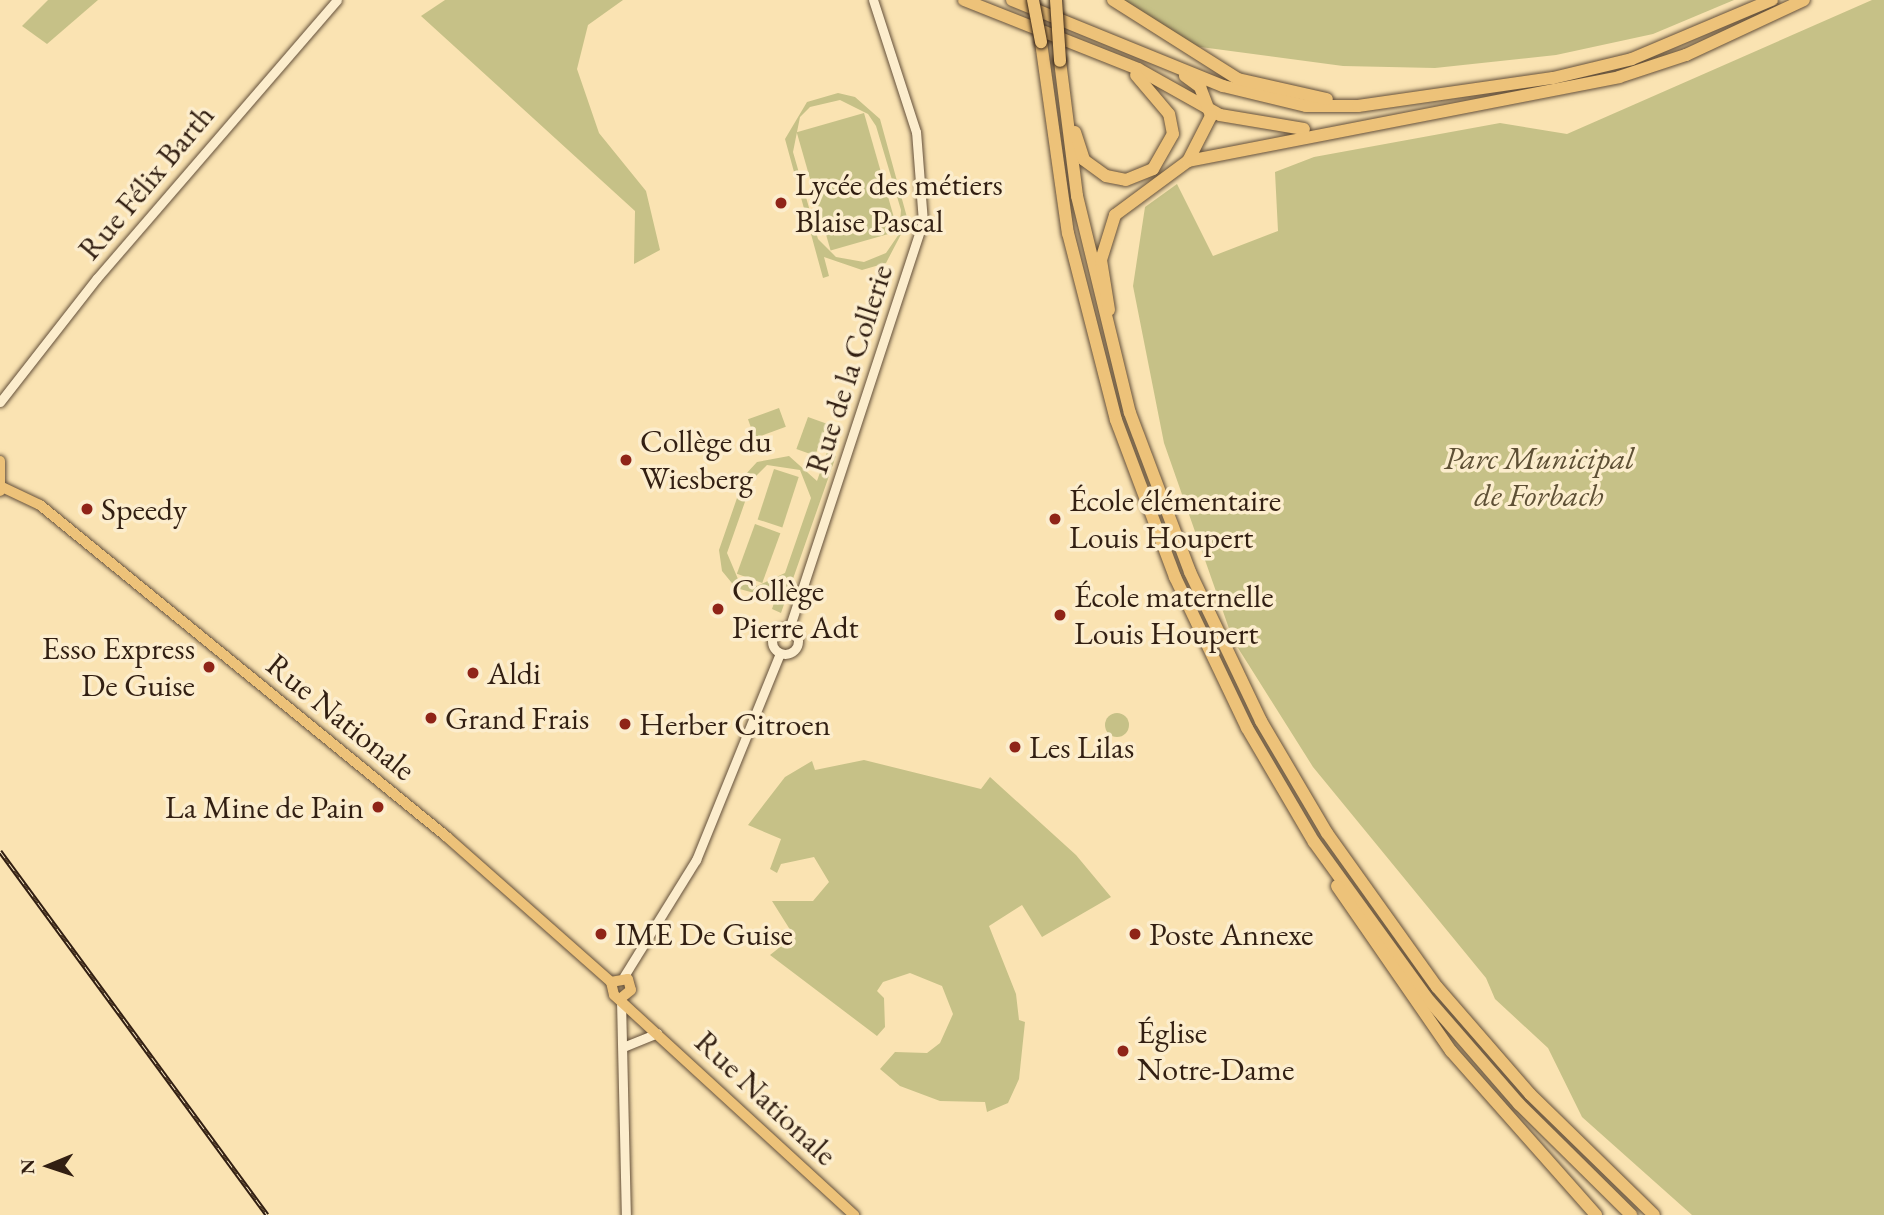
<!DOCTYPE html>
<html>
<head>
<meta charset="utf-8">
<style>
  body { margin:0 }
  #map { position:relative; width:1884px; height:1215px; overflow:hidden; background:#fae3b2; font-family:"EB Garamond",serif }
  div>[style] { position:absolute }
  .green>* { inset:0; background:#c6c187; transform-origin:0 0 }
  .round { border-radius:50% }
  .roads { filter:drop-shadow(0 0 2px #64503a) drop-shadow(0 0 2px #64503a) }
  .minor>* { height:9px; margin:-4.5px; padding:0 4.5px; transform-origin:4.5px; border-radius:4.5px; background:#fcedcd }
  .minor>.ring { margin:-4.5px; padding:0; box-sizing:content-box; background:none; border:9px solid #fcedcd; border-radius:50% }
  .major>* { height:10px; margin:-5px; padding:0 5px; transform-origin:5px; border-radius:5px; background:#edc279 }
  .highway>* { height:12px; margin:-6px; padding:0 6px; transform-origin:6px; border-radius:6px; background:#edc279 }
  .rail>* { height:5px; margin-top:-2.5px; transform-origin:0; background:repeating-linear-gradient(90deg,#fcedcd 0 8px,#321f12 0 16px); box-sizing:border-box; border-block:2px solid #321f12 }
  .bridges { filter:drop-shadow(0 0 2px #321f12) drop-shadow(0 0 2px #321f12) }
  .highway-bridge>* { height:12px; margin:-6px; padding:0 6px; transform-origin:6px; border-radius:6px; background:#edc279 }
  .dots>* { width:19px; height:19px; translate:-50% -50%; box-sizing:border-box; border:4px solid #fcedcd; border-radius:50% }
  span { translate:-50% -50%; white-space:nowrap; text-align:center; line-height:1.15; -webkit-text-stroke:7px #fcedcd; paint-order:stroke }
  .street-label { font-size:32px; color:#321f12 }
  .poi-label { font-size:32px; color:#321f12 }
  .left { translate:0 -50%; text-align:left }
  .right { translate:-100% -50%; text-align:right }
  .park-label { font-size:32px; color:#5e5035; font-style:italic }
  .north { position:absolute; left:14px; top:1131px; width:70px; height:70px; -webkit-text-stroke:5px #fcedcd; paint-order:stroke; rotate:268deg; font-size:19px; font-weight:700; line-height:28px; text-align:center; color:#321f12 }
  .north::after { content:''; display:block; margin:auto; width:24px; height:32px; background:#321f12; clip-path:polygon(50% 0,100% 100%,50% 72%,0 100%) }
</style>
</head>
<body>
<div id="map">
  <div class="green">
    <div style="clip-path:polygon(48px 0,98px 0,47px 44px,22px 26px)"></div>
    <div style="clip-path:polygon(445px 0,623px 0,588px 25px,577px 69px,599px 133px,646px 191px,660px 250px,634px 264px,635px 211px,421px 16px)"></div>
    <div style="clip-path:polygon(1123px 0,1734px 0,1653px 34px,1556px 55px,1435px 68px,1343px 66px,1193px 46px)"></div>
    <div style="clip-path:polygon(1872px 0,1884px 0,1884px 1215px,1692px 1215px,1582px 1117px,1548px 1048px,1495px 999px,1486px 978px,1313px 767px,1233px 640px,1164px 443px,1133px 286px,1145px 207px,1177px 184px,1213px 256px,1278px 231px,1275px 172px,1314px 157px,1500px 123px,1567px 134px)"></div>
    <div style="clip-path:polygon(evenodd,838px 93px,855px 97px,880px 119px,908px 221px,886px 263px,862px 270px,824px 257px,829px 276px,823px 278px,785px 139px,807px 102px,838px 93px,840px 100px,868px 114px,876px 126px,901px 210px,899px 234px,886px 253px,864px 262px,836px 257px,818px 239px,793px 152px,800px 117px,810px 107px,840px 100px)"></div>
    <div style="left:864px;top:113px;width:123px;height:70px;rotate:74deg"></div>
    <div style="left:779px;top:408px;width:20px;height:33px;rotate:70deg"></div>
    <div style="left:808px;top:417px;width:20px;height:34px;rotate:20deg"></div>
    <div style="clip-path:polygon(evenodd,827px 452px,836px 456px,781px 613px,772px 609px,779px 588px,758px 594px,736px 588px,722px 571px,719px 550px,745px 475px,757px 462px,789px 456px,817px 481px,827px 452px,767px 465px,800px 470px,811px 498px,785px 573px,757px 586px,738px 579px,727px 553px,753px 479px,767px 465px)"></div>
    <div style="left:774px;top:469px;width:26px;height:53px;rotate:18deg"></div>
    <div style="left:755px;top:524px;width:27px;height:53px;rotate:20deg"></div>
    <div class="round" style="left:1105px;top:713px;width:24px;height:24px"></div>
    <div style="clip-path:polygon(864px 760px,981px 789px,990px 777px,1076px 855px,1111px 897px,1042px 937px,1022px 905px,989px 926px,1016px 994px,1019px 1020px,1025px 1022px,1019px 1079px,1008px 1103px,987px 1112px,985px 1102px,940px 1101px,900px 1086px,880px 1069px,895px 1052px,927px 1053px,940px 1043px,953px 1014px,942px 986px,910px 973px,883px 982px,877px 991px,884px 998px,885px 1027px,877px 1036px,770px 955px,794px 936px,772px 901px,813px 901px,829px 882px,814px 857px,781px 864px,777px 873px,770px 869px,781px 839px,748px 825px,785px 777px,812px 761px,815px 770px)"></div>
  </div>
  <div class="roads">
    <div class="minor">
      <div style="left:0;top:402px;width:157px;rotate:-52deg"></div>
      <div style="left:97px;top:278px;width:367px;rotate:-49.2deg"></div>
      <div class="ring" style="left:772px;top:628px;width:17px;height:17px"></div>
      <div style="left:789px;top:629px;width:428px;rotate:-71.8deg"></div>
      <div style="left:923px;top:222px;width:90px;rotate:-94.4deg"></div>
      <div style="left:916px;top:132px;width:139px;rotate:-108deg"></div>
      <div style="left:624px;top:976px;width:137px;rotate:-58.2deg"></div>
      <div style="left:696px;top:860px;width:223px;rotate:-67.9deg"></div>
      <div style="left:621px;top:1000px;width:215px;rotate:88.7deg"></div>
      <div style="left:623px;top:1047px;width:37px;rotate:-22deg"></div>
    </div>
    <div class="major">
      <div style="left:0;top:461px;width:30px;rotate:90deg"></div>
      <div style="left:2px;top:487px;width:42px;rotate:25.3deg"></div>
      <div style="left:40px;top:505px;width:525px;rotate:39.2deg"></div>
      <div style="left:447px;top:837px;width:219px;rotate:41.5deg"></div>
      <div style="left:611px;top:982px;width:13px;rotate:77deg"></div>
      <div style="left:614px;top:995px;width:326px;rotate:42.5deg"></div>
      <div style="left:611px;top:982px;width:17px;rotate:-10deg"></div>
      <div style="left:628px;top:979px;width:11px;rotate:75deg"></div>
      <div style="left:631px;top:990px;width:13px;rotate:141deg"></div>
    </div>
    <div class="highway">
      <div style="left:964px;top:0;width:187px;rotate:21.6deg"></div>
      <div style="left:1138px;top:69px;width:94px;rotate:29.3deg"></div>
      <div style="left:1220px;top:115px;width:85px;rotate:9.5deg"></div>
      <div style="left:1012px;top:0;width:228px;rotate:22.2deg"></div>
      <div style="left:1223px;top:86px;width:85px;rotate:13.5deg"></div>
      <div style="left:1306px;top:106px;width:52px"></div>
      <div style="left:1358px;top:106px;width:197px;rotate:-8.2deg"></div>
      <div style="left:1553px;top:78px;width:81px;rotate:-13.5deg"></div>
      <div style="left:1632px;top:59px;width:152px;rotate:-22.9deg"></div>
      <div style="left:1113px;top:0;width:148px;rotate:32.3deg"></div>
      <div style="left:1238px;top:79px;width:91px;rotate:12.7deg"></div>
      <div style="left:1041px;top:42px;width:193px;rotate:82deg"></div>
      <div style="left:1068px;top:233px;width:193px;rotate:75.6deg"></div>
      <div style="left:1116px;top:420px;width:168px;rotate:69.4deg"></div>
      <div style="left:1175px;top:577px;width:167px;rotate:64.5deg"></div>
      <div style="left:1247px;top:728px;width:132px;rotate:59.6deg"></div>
      <div style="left:1314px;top:842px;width:191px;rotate:54.1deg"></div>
      <div style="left:1426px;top:997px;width:142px;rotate:49deg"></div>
      <div style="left:1519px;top:1104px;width:158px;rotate:44.7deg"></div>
      <div style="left:1060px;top:61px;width:136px;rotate:82.8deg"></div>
      <div style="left:1077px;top:196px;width:223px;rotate:76.3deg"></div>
      <div style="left:1130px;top:413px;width:170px;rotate:69.3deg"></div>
      <div style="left:1190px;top:572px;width:165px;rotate:64.5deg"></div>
      <div style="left:1261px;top:721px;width:130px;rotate:59.5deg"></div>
      <div style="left:1327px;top:833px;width:189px;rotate:54.5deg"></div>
      <div style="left:1437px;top:987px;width:142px;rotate:49deg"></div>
      <div style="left:1530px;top:1094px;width:173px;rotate:44.3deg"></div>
      <div style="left:1185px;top:76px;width:19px;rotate:36deg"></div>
      <div style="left:1200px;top:87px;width:31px;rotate:69deg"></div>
      <div style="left:1211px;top:116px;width:51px;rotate:117.1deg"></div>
      <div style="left:1075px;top:132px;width:29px;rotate:72deg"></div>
      <div style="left:1084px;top:160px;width:27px;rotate:36deg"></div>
      <div style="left:1106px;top:176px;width:20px;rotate:11deg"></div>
      <div style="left:1126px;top:180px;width:29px;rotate:-22deg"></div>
      <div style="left:1153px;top:169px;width:40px;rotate:-60.3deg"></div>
      <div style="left:1173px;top:134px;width:20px;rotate:-101deg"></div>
      <div style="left:1169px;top:114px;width:51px;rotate:-130.2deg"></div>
      <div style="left:1109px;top:310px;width:51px;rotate:-99.1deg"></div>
      <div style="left:1101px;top:260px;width:47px;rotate:-72.7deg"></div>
      <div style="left:1115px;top:215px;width:91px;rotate:-36.5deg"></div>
      <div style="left:1188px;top:161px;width:439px;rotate:-11deg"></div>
      <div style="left:1619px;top:77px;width:71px;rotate:-18.2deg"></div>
      <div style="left:1686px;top:55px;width:130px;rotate:-25deg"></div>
      <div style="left:1337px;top:886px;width:201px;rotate:55.4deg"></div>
      <div style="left:1451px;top:1051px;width:219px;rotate:48.5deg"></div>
    </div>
  </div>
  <div class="rail">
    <div style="left:0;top:851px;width:451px;rotate:53.7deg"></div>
  </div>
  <div class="bridges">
    <div class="highway-bridge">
      <div style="left:1033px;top:0;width:43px;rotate:79.2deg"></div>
      <div style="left:1056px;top:0;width:61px;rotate:86.2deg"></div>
    </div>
  </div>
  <div class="dots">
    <div style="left:781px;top:203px;background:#8f2418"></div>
    <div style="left:626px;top:460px;background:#8f2418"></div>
    <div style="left:87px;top:509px;background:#8f2418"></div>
    <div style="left:1055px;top:519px;background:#8f2418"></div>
    <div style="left:718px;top:609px;background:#8f2418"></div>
    <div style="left:1060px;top:615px;background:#8f2418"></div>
    <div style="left:209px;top:667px;background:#8f2418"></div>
    <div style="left:473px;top:673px;background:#8f2418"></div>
    <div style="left:431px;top:718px;background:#8f2418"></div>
    <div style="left:625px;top:724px;background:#8f2418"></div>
    <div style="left:1015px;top:747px;background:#8f2418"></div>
    <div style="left:378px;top:807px;background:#8f2418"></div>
    <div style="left:601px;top:934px;background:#8f2418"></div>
    <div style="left:1135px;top:934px;background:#8f2418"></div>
    <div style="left:1123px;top:1051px;background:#8f2418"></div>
  </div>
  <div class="street-label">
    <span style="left:146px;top:182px;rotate:-50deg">Rue Félix Barth</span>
    <span style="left:849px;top:369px;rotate:-72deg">Rue de la Collerie</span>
    <span style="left:341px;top:717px;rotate:39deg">Rue Nationale</span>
    <span style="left:766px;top:1098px;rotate:43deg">Rue Nationale</span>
  </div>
  <div class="poi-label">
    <span class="left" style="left:795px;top:203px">Lycée des métiers<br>Blaise Pascal</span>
    <span class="left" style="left:640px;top:460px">Collège du<br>Wiesberg</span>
    <span class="left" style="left:1069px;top:519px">École élémentaire<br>Louis Houpert</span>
    <span class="left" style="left:101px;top:509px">Speedy</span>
    <span class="left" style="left:732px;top:609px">Collège<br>Pierre Adt</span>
    <span class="left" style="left:1074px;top:615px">École maternelle<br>Louis Houpert</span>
    <span class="right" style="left:195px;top:667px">Esso Express<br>De Guise</span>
    <span class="left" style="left:487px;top:673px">Aldi</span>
    <span class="left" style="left:445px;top:718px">Grand Frais</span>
    <span class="left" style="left:639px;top:724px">Herber Citroen</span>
    <span class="left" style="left:1029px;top:747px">Les Lilas</span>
    <span class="right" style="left:364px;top:807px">La Mine de Pain</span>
    <span class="left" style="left:615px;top:934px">IME De Guise</span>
    <span class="left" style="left:1149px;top:934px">Poste Annexe</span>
    <span class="left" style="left:1137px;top:1051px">Église<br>Notre-Dame</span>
  </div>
  <div class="park-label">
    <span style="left:1539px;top:477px">Parc Municipal<br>de Forbach</span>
  </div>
  <div class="north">N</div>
</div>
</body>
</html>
